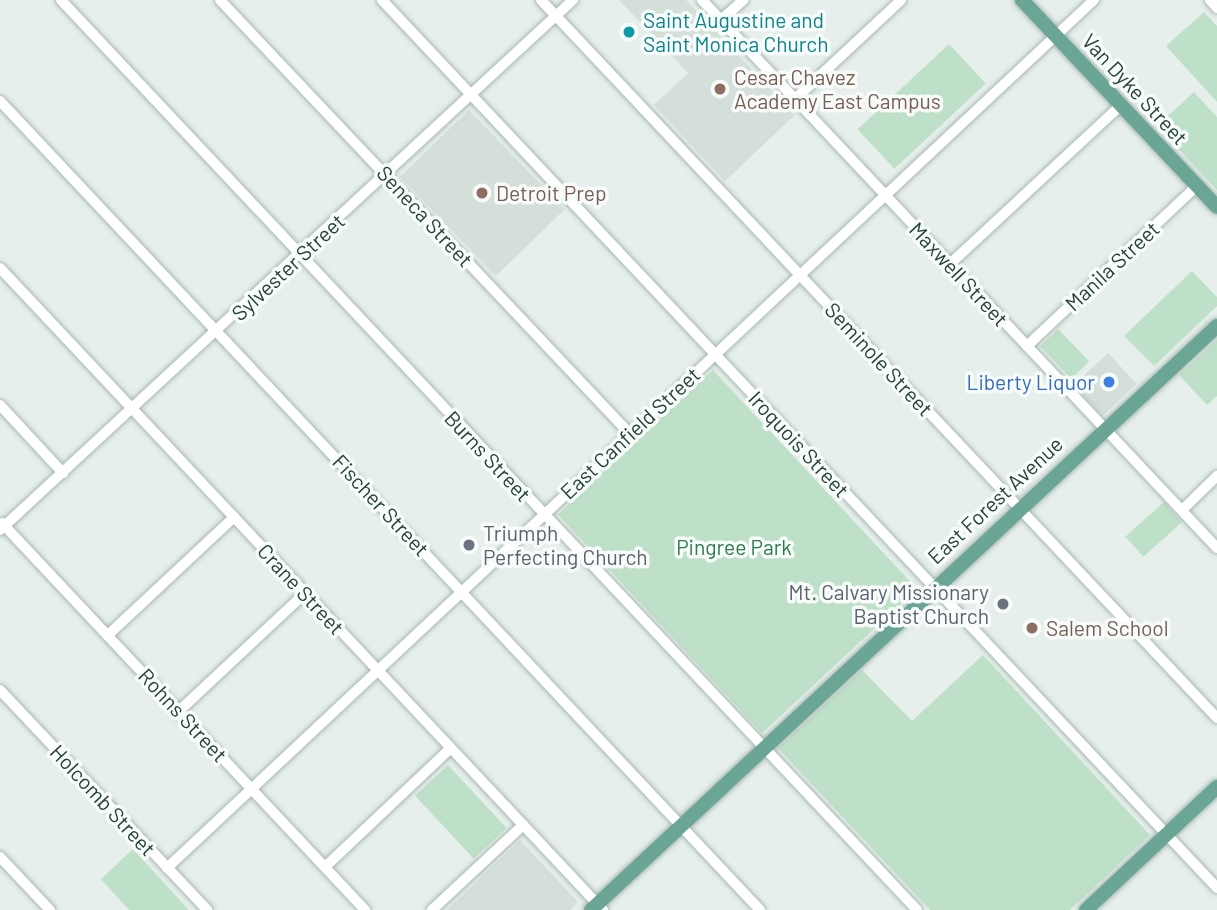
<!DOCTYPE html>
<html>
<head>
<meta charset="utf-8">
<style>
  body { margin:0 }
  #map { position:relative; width:1217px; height:910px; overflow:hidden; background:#e6efeb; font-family:Barlow,sans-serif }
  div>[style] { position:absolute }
  .built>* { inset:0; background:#d4dfda; transform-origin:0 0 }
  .green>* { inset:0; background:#bfe0c8; transform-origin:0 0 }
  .roads { filter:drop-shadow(0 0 2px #a8b8b2) drop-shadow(0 0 2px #a8b8b2) }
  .minor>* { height:10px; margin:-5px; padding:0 5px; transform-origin:5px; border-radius:5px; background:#fff }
  .major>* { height:14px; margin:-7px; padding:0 7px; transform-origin:7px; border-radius:7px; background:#6aa596 }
  .dots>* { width:19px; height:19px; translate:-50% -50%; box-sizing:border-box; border:4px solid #f7fbf9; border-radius:50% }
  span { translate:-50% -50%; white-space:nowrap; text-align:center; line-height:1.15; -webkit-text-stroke:7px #f7fbf9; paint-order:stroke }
  .culture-label { font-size:21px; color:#0d838f }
  .left { translate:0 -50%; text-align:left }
  .education-label { font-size:21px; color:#785e54 }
  .street-label { font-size:21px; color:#24423a }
  .shop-label { font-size:21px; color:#366cbe }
  .right { translate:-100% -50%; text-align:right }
  .worship-label { font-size:21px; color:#5b616d }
  .park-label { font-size:21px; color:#2d7a4b }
</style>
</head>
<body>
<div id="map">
  <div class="built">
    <div style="clip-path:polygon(619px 0,686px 0,795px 115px,725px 181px,654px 105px,688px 73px)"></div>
    <div style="left:469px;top:110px;width:138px;height:96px;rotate:46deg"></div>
    <div style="left:1108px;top:353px;width:42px;height:47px;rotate:47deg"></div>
    <div style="clip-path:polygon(520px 840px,578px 902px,570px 910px,447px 910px)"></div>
  </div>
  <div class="green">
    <div style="clip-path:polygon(1204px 12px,1217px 26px,1217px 102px,1166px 46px)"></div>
    <div style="left:949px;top:44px;width:54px;height:125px;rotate:47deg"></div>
    <div style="clip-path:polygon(1194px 92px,1217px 117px,1217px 190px,1157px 126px)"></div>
    <div style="clip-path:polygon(1192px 271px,1217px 297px,1217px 306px,1154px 366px,1124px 336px)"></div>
    <div style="left:1058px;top:329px;width:45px;height:25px;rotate:46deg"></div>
    <div style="clip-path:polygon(1217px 340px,1217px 396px,1207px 405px,1179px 375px)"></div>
    <div style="left:713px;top:370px;width:299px;height:212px;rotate:47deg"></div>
    <div style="left:1164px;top:502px;width:27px;height:52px;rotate:48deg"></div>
    <div style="clip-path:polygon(983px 655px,1150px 835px,1070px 910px,930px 910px,778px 748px,862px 670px,912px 721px)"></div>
    <div style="left:448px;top:765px;width:86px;height:45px;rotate:47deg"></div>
    <div style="clip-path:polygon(133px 849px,189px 910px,129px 910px,101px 879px)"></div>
  </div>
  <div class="roads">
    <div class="minor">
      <div style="left:61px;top:0;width:1249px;rotate:46.75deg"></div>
      <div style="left:220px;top:0;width:596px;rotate:46.63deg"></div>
      <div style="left:382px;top:0;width:1219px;rotate:46.76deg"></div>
      <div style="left:541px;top:0;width:986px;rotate:46.73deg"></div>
      <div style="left:702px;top:0;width:752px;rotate:46.78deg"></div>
      <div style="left:1210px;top:0;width:11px;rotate:49deg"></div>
      <div style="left:721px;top:20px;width:30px;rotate:-42deg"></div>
      <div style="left:795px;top:99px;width:145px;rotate:-43deg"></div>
      <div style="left:0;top:101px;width:1110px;rotate:46.79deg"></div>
      <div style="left:950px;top:264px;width:233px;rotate:-42.9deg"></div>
      <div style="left:0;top:268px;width:881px;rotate:46.79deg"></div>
      <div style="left:1027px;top:346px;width:233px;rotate:-43.3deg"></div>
      <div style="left:0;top:405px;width:93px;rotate:47.2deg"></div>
      <div style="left:1182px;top:510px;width:49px;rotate:-44.2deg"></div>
      <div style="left:2px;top:523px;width:531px;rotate:46.83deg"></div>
      <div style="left:0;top:530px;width:781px;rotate:-42.77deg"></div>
      <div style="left:108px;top:635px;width:173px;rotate:-43.1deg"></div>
      <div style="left:0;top:690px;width:302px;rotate:46.7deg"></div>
      <div style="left:179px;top:711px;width:173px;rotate:-43.1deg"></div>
      <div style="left:0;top:857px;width:73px;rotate:46.7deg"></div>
      <div style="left:325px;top:867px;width:173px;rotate:-43.4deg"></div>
      <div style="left:167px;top:868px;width:1270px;rotate:-43.12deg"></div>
      <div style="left:432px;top:910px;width:125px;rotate:-43deg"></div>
    </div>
    <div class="major">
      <div style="left:1022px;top:0;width:284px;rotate:46.7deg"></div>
      <div style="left:591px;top:910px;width:856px;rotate:-43.01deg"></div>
      <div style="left:1086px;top:910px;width:180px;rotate:-43.2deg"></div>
    </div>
  </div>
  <div class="dots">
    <div style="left:629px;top:32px;background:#0f9aa8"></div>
    <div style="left:720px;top:89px;background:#8d6e63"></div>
    <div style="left:482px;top:193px;background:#8d6e63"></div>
    <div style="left:1109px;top:382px;background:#3f7fe0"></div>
    <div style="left:469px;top:545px;background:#6b7280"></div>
    <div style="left:1003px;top:604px;background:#6b7280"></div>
    <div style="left:1032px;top:628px;background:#8d6e63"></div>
  </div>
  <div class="culture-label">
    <span class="left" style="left:643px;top:32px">Saint Augustine and<br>Saint Monica Church</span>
  </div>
  <div class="education-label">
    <span class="left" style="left:734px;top:89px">Cesar Chavez<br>Academy East Campus</span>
    <span class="left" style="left:496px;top:193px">Detroit Prep</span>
    <span class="left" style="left:1046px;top:628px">Salem School</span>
  </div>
  <div class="street-label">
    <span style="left:1135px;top:89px;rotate:47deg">Van Dyke Street</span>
    <span style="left:425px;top:216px;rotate:47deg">Seneca Street</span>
    <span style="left:1112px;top:266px;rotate:-43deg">Manila Street</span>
    <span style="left:288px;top:267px;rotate:-43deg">Sylvester Street</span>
    <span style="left:959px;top:274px;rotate:47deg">Maxwell Street</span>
    <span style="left:879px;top:359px;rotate:47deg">Seminole Street</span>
    <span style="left:630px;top:433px;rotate:-43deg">East Canfield Street</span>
    <span style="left:799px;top:444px;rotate:47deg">Iroquois Street</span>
    <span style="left:488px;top:456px;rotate:47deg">Burns Street</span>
    <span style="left:995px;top:500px;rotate:-43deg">East Forest Avenue</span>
    <span style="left:381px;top:505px;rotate:47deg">Fischer Street</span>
    <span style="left:301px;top:589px;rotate:47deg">Crane Street</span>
    <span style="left:183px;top:715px;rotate:47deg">Rohns Street</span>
    <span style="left:103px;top:800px;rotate:47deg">Holcomb Street</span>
  </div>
  <div class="shop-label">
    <span class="right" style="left:1095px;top:382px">Liberty Liquor</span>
  </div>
  <div class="worship-label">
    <span class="left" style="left:483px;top:545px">Triumph<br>Perfecting Church</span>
    <span class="right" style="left:989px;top:604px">Mt. Calvary Missionary<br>Baptist Church</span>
  </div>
  <div class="park-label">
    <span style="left:734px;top:547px">Pingree Park</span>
  </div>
</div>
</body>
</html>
